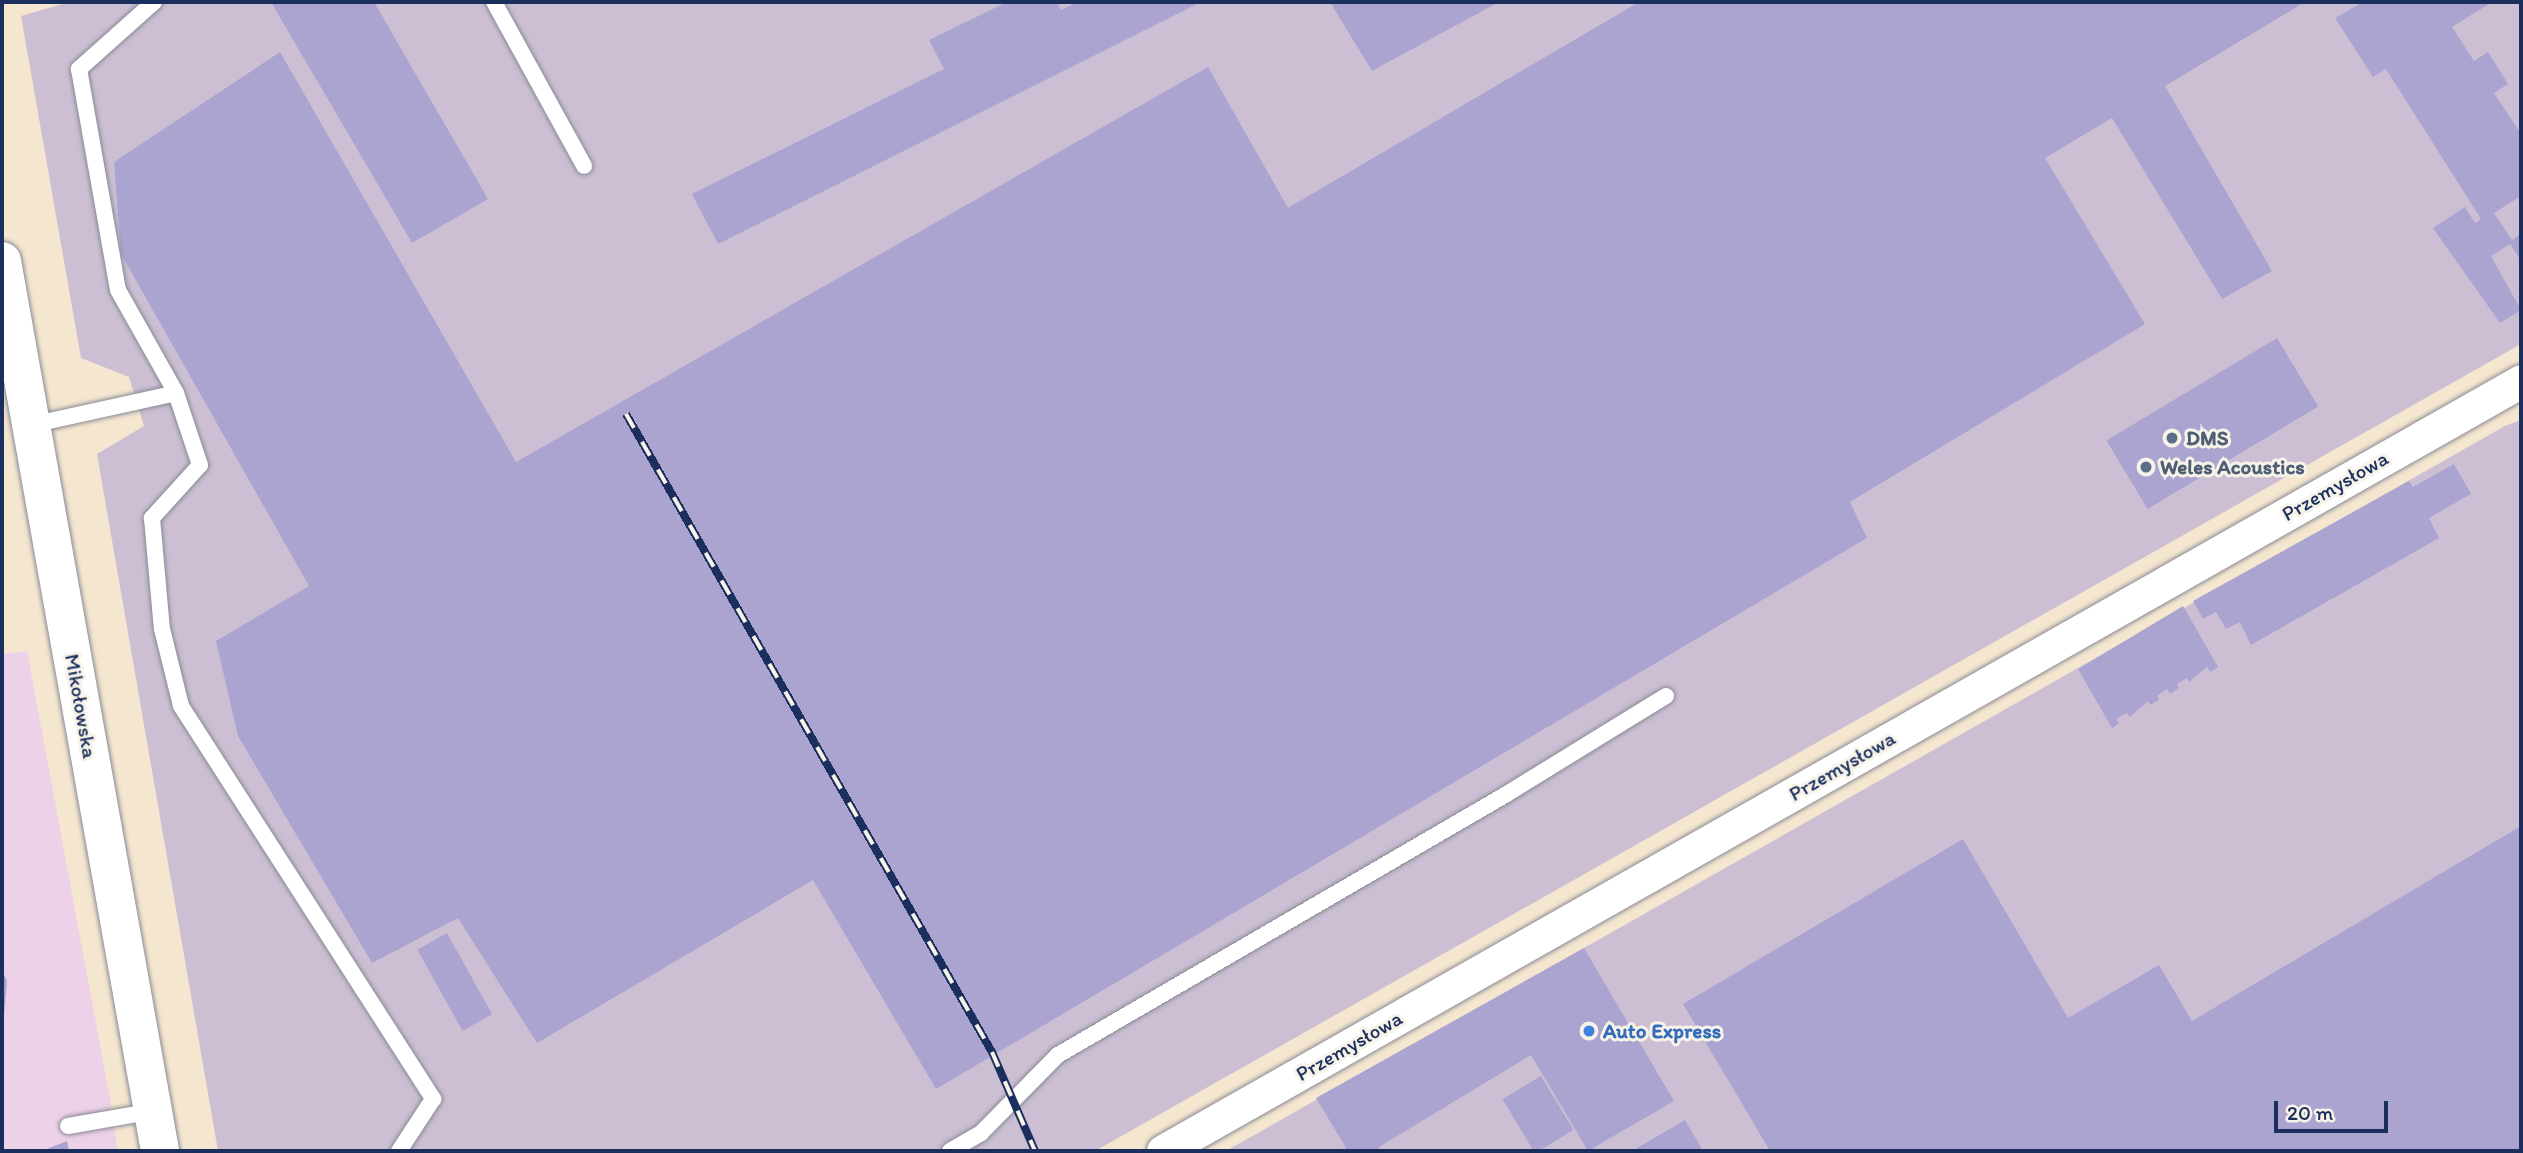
<!DOCTYPE html>
<html>
<head>
<meta charset="utf-8">
<style>
  body { margin:0 }
  #map { position:relative; width:2523px; height:1153px; overflow:hidden; background:#f5e6cf; font-family:Itim,sans-serif }
  div>[style] { position:absolute }
  .built>* { inset:0; background:#edd1e9 }
  .industrial>* { inset:0; background:#ccbfd4 }
  .building>* { inset:0; background:#aca4d0; transform-origin:0 0 }
  .roads { filter:drop-shadow(0 0 2px #888a96) drop-shadow(0 0 2px #888a96) }
  .service>* { height:16px; margin:-8px; padding:0 8px; transform-origin:8px; border-radius:8px; background:#fff }
  .minor>* { height:33px; margin:-16.5px; padding:0 16.5px; transform-origin:16.5px; border-radius:16.5px; background:#fff }
  .secondary>* { height:38px; margin:-19px; padding:0 19px; transform-origin:19px; border-radius:19px; background:#fff }
  .rail>* { height:8px; margin-top:-4px; transform-origin:0; background:repeating-linear-gradient(90deg,#f7f3e8 0 16px,#1b2f5e 0 32px); box-sizing:border-box; border-block:2px solid #1b2f5e }
  .dots>* { width:19px; height:19px; translate:-50% -50%; box-sizing:border-box; border:4px solid #f7f3e8; border-radius:50% }
  span { translate:-50% -50%; white-space:nowrap; text-align:center; line-height:1.15; -webkit-text-stroke:6px #f7f3e8; paint-order:stroke }
  .service-label { font-size:21px; color:#4e5e75; font-weight:700 }
  .left { translate:0 -50%; text-align:left }
  .street-label { font-size:21px; color:#1b2f5e }
  .shop-label { font-size:21px; color:#366cbe; font-weight:700 }
  .frame { position:absolute; inset:0; border:4px solid #1b2f5e; pointer-events:none }
  .scale { position:absolute; left:2274px; top:1101px; width:114px; height:32px; box-sizing:border-box; border:4px solid #1b2f5e; border-top:0; padding-left:9px; font-size:21px; line-height:24px; white-space:nowrap; color:#1b2f5e; -webkit-text-stroke:5px #f7f3e8; paint-order:stroke }
</style>
</head>
<body>
<div id="map">
  <div class="built">
    <div style="clip-path:polygon(27px 651px,110px 1099px,118px 1151px,2px 1151px,2px 654px)"></div>
  </div>
  <div class="industrial">
    <div style="clip-path:polygon(69px 2px,2521px 2px,2521px 344px,1095px 1151px,218px 1151px,97px 454px,144px 426px,129px 377px,81px 358px,21px 16px)"></div>
    <div style="clip-path:polygon(2521px 420px,2521px 1151px,1226px 1151px,2505px 426px)"></div>
  </div>
  <div class="building">
    <div style="clip-path:polygon(271px 2px,374px 2px,488px 199px,412px 243px)"></div>
    <div style="clip-path:polygon(1007px 2px,1057px 2px,1061px 10px,1077px 2px,1201px 2px,718px 244px,692px 194px,944px 69px,929px 40px)"></div>
    <div style="clip-path:polygon(1330px 2px,1499px 2px,1372px 71px)"></div>
    <div style="clip-path:polygon(1639px 2px,2305px 2px,2165px 86px,2272px 271px,2222px 299px,2112px 118px,2045px 158px,2145px 324px,1850px 502px,1867px 538px,936px 1089px,813px 880px,537px 1043px,458px 918px,372px 963px,238px 736px,216px 641px,309px 586px,121px 254px,114px 162px,280px 52px,516px 462px,1208px 67px,1288px 208px)"></div>
    <div style="clip-path:polygon(2363px 2px,2492px 2px,2452px 27px,2474px 61px,2488px 52px,2508px 84px,2494px 93px,2521px 134px,2521px 196px,2494px 213px,2512px 240px,2521px 234px,2521px 261px,2510px 244px,2491px 256px,2521px 310px,2500px 323px,2433px 228px,2465px 207px,2475px 223px,2481px 219px,2386px 69px,2373px 77px,2335px 18px)"></div>
    <div style="left:2277px;top:338px;width:80px;height:199px;rotate:59deg"></div>
    <div style="clip-path:polygon(2454px 464px,2471px 494px,2429px 518px,2439px 538px,2251px 645px,2240px 622px,2226px 629px,2216px 612px,2203px 619px,2193px 601px,2409px 481px,2413px 487px)"></div>
    <div style="clip-path:polygon(2183px 606px,2218px 667px,2210px 672px,2207px 667px,2189px 682px,2187px 678px,2177px 684px,2179px 688px,2170px 694px,2167px 689px,2157px 696px,2159px 700px,2150px 705px,2148px 701px,2130px 717px,2127px 713px,2116px 719px,2119px 723px,2112px 728px,2078px 669px)"></div>
    <div style="clip-path:polygon(2521px 826px,2521px 1151px,1770px 1151px,1683px 1004px,1963px 839px,2068px 1018px,2159px 965px,2192px 1021px)"></div>
    <div style="left:447px;top:933px;width:93px;height:34px;rotate:61deg"></div>
    <div style="clip-path:polygon(1584px 948px,1674px 1101px,1588px 1151px,1531px 1055px,1379px 1147px,1381px 1151px,1341px 1151px,1346px 1148px,1316px 1098px)"></div>
    <div style="clip-path:polygon(2px 970px,7px 981px,4px 1016px,2px 1016px)"></div>
    <div style="left:1541px;top:1076px;width:63px;height:45px;rotate:59deg"></div>
    <div style="clip-path:polygon(1685px 1120px,1703px 1151px,1632px 1151px)"></div>
    <div style="clip-path:polygon(67px 1141px,69px 1151px,42px 1151px)"></div>
  </div>
  <div class="roads">
    <div class="service">
      <div style="left:154px;top:2px;width:101px;rotate:138.2deg"></div>
      <div style="left:79px;top:69px;width:224px;rotate:80deg"></div>
      <div style="left:118px;top:290px;width:118px;rotate:60.6deg"></div>
      <div style="left:494px;top:2px;width:187px;rotate:61.2deg"></div>
      <div style="left:31px;top:425px;width:148px;rotate:-12.4deg"></div>
      <div style="left:176px;top:393px;width:76px;rotate:71.6deg"></div>
      <div style="left:200px;top:465px;width:72px;rotate:132.2deg"></div>
      <div style="left:152px;top:518px;width:111px;rotate:84.9deg"></div>
      <div style="left:162px;top:629px;width:79px;rotate:76.1deg"></div>
      <div style="left:181px;top:706px;width:467px;rotate:57.3deg"></div>
      <div style="left:433px;top:1099px;width:62px;rotate:123.2deg"></div>
      <div style="left:68px;top:1126px;width:87px;rotate:-9.9deg"></div>
      <div style="left:950px;top:1151px;width:36px;rotate:-30deg"></div>
      <div style="left:981px;top:1133px;width:110px;rotate:-45.4deg"></div>
      <div style="left:1058px;top:1055px;width:517px;rotate:-30.18deg"></div>
      <div style="left:1505px;top:795px;width:189px;rotate:-31.6deg"></div>
    </div>
    <div class="minor">
      <div style="left:1163px;top:1151px;width:1561px;rotate:-29.55deg"></div>
    </div>
    <div class="secondary">
      <div style="left:2px;top:261px;width:904px;rotate:79.93deg"></div>
    </div>
  </div>
  <div class="rail">
    <div style="left:626px;top:414px;width:736px;rotate:60.16deg"></div>
    <div style="left:992px;top:1052px;width:108px;rotate:66.5deg"></div>
  </div>
  <div class="dots">
    <div style="left:2172px;top:438px;background:#5c6f8a"></div>
    <div style="left:2146px;top:467px;background:#5c6f8a"></div>
    <div style="left:1589px;top:1031px;background:#3f7fe0"></div>
  </div>
  <div class="service-label">
    <span class="left" style="left:2186px;top:438px">DMS</span>
    <span class="left" style="left:2160px;top:467px">Weles Acoustics</span>
  </div>
  <div class="street-label">
    <span style="left:2335px;top:486px;rotate:-30deg">Przemysłowa</span>
    <span style="left:81px;top:706px;rotate:80deg">Mikołowska</span>
    <span style="left:1842px;top:766px;rotate:-30deg">Przemysłowa</span>
    <span style="left:1349px;top:1046px;rotate:-30deg">Przemysłowa</span>
  </div>
  <div class="shop-label">
    <span class="left" style="left:1603px;top:1031px">Auto Express</span>
  </div>
  <div class="frame"></div>
  <div class="scale">20 m</div>
</div>
</body>
</html>
